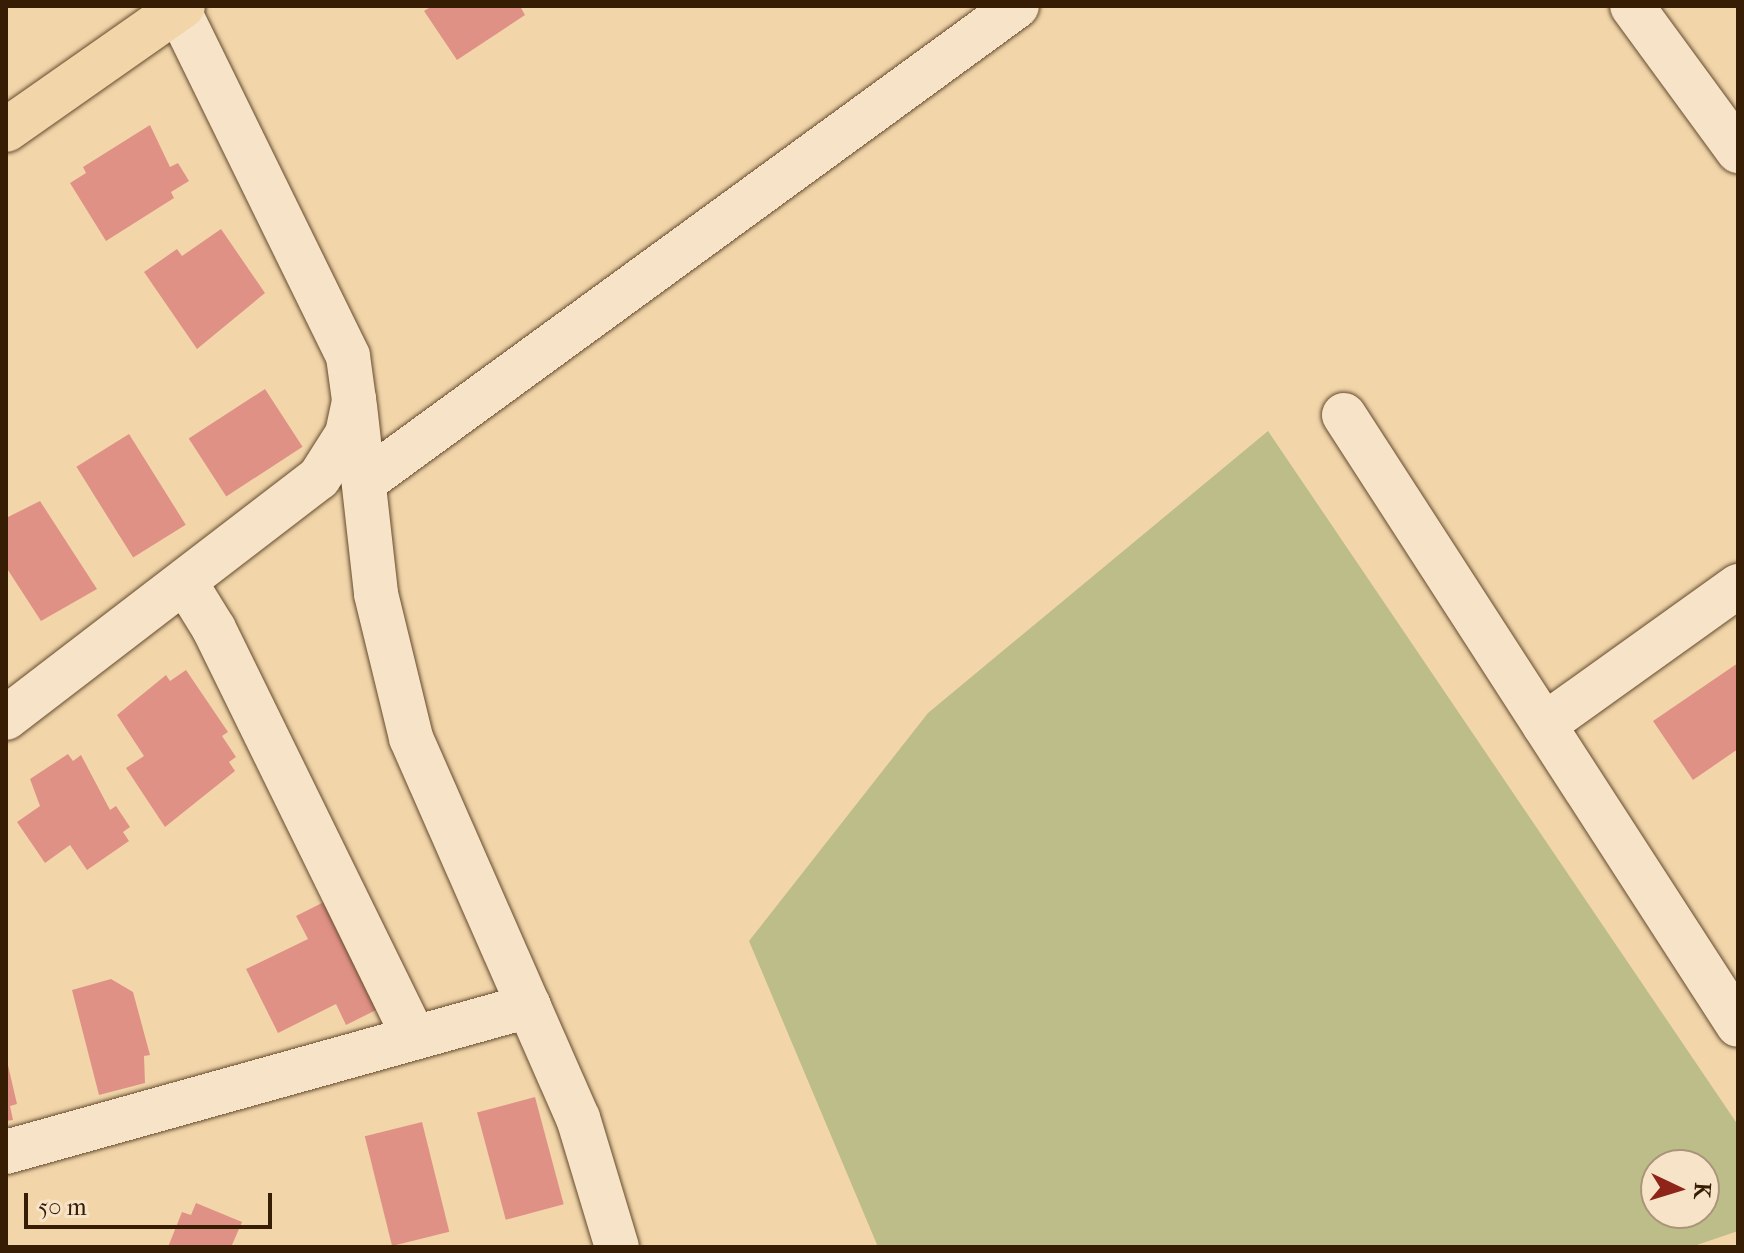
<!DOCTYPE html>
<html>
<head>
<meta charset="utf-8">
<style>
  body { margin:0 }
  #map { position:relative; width:1744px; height:1253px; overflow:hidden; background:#f2d6aa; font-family:"IM FELL French Canon",serif }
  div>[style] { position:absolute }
  .green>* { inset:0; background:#bcbd88 }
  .building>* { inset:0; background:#e09186; transform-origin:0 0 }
  .roads { filter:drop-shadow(0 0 2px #664b2e) drop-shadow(0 0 2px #664b2e) }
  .minor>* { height:44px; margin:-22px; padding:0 22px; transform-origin:22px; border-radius:22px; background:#f7e4c8 }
  .major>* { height:44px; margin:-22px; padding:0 22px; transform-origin:22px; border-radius:22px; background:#f2d6aa }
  span { translate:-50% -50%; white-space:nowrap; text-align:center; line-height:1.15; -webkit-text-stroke:6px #f7e4c8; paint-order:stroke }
  .frame { position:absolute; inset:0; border:8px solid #371d04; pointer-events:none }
  .north { position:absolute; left:1640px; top:1149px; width:80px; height:80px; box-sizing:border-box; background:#f7e4c8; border:2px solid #aa947a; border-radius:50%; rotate:94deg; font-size:22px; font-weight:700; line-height:32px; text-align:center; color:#371d04 }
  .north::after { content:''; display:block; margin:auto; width:28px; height:36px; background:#8f2418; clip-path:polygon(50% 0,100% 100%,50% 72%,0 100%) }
  .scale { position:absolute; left:24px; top:1193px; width:248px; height:36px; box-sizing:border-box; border:4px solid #371d04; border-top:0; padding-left:10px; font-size:24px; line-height:28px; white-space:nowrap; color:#371d04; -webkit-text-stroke:6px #f7e4c8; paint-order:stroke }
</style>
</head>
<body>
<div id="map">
  <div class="green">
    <div style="clip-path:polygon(evenodd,1268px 431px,1738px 1125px,1738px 1231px,1691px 1247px,878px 1247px,749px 941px,928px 713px,1268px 431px,1656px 1165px,1704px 1165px,1704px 1213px,1656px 1213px,1656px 1165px)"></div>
  </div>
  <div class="building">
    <div style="clip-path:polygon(432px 6px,520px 6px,525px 15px,457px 60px,424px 11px)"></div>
    <div style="clip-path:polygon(150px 125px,170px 167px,178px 163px,189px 181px,171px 192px,174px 198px,106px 241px,70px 183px,86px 173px,83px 167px)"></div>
    <div style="clip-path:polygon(221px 229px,265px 293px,197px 349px,144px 272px,177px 249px,182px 256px)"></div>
    <div style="left:265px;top:389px;width:69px;height:91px;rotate:57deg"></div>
    <div style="left:129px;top:434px;width:107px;height:62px;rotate:58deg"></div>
    <div style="clip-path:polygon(40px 501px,97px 589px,41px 621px,6px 567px,6px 518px)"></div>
    <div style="clip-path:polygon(1738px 663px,1738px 749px,1693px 780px,1653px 721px)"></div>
    <div style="clip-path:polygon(186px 670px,228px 732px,222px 736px,236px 757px,229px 762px,235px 771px,165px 827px,126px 768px,144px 756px,117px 715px,166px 675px,170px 681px)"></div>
    <div style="clip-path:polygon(68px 754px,73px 761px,81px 755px,110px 810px,116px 806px,130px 827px,123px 832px,129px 841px,87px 870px,70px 845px,45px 863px,17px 822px,40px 806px,30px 779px)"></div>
    <div style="clip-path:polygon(328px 900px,380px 1008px,346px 1025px,336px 1004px,278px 1033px,246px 969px,308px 939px,296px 916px)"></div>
    <div style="clip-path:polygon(111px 979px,133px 992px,150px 1055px,144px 1056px,145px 1083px,99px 1095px,72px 990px)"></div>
    <div style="clip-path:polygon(7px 1061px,17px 1104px,10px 1106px,13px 1120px,6px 1121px)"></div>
    <div style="left:535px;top:1097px;width:111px;height:60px;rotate:75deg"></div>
    <div style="left:422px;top:1122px;width:113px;height:59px;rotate:76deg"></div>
    <div style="clip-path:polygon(196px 1203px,242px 1222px,232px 1245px,168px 1247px,182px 1212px,191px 1215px)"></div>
  </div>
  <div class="roads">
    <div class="minor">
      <div style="left:1632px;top:6px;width:180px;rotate:53.8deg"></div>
      <div style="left:355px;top:406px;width:189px;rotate:83.6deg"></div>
      <div style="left:376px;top:594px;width:148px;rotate:76.3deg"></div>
      <div style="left:411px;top:738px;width:415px;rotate:66.3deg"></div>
      <div style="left:578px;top:1118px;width:135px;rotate:73.2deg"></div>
      <div style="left:1344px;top:415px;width:726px;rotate:57.14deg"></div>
      <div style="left:364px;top:482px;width:808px;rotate:-36.09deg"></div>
      <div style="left:185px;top:582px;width:55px;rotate:58.3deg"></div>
      <div style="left:214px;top:629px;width:455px;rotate:63.9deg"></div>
      <div style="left:6px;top:718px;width:394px;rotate:-37.5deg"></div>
      <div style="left:319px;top:478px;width:52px;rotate:-57.5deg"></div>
      <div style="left:347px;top:434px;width:35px;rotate:-78deg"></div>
      <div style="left:354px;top:400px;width:44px;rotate:-97.8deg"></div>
      <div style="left:348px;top:356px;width:386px;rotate:-116.1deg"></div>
      <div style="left:1544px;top:725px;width:239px;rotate:-35.6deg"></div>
      <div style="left:6px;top:1152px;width:543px;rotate:-15.6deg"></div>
    </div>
    <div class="major">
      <div style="left:6px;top:130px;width:216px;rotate:-35deg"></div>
    </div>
  </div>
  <div class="frame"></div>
  <div class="north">K</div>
  <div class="scale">50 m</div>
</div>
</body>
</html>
